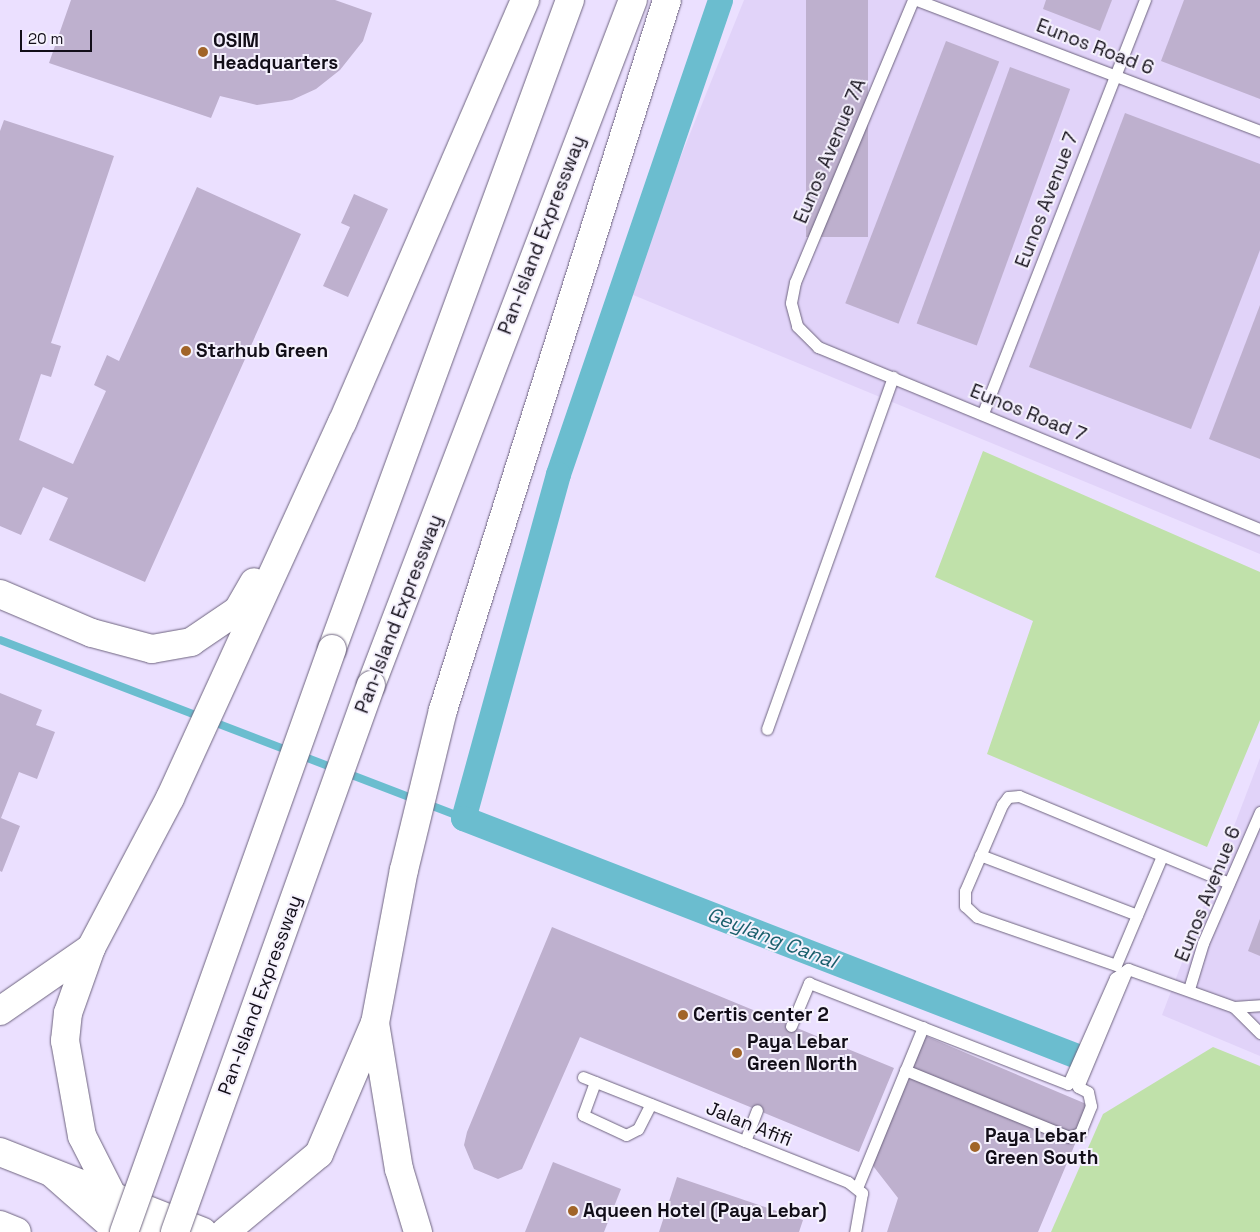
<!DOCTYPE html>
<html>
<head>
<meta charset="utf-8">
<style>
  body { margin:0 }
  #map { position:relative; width:1260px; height:1232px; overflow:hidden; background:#ebe0ff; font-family:"Space Grotesk",sans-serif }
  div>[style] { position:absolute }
  .built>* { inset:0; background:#e1d3f9 }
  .green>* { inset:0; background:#c0e1aa }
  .stream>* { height:8px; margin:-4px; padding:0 4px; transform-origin:4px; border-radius:4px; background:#6bbdcf }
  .canal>* { height:25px; margin:-12.5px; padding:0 12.5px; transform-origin:12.5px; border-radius:12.5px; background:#6bbdcf }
  .building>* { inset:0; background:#beb0ce; transform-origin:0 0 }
  .roads { filter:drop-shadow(0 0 1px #6e647f) drop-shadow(0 0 1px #6e647f) }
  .lane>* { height:11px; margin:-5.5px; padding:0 5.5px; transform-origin:5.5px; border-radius:5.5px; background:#fff }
  .primary>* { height:28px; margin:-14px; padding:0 14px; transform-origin:14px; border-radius:14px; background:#fff }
  .highway>* { height:28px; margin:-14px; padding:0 14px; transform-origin:14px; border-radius:14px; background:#fff }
  .bridges { filter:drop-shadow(0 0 1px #6e647f) drop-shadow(0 0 1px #6e647f) }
  .highway-bridge>* { height:28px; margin:-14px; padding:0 14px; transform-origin:14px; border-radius:14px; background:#fff }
  .dots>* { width:14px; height:14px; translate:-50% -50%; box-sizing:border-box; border:2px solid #f5f1fd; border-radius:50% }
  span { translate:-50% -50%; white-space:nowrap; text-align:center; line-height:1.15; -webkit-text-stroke:4px #f5f1fd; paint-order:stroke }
  .poi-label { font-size:19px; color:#120e18; font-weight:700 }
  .left { translate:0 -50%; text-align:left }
  .street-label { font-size:19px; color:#120e18 }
  .water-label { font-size:20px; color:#195e6b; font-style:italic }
  .scale { position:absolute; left:20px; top:30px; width:72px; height:22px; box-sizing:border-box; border:2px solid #120e18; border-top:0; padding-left:6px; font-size:15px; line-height:18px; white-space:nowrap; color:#120e18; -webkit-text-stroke:4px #f5f1fd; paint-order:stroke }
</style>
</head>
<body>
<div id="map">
  <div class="built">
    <div style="clip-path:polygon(744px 0,1260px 0,1260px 554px,626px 292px)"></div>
    <div style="clip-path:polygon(1260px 758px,1260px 1056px,1162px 1015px)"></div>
  </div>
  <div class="green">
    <div style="clip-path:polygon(983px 451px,1260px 572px,1260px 720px,1207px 847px,987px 754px,1033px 621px,935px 577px)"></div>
    <div style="clip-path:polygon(1213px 1047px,1260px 1066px,1260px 1232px,1051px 1232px,1103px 1114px)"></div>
  </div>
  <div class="stream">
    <div style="left:0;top:640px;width:496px;rotate:21deg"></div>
  </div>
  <div class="canal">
    <div style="left:720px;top:0;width:501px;rotate:108.87deg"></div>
    <div style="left:558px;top:474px;width:357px;rotate:105.4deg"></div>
    <div style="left:463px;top:818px;width:664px;rotate:21.19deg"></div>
  </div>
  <div class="building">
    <div style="clip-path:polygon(71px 0,335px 0,372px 13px,363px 41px,340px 70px,316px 89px,292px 100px,257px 105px,220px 96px,211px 118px,49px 63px)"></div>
    <div style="left:806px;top:0;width:62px;height:237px"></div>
    <div style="clip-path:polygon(1046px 0,1112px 0,1100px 31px,1043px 9px)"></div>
    <div style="clip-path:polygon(1184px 0,1260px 0,1260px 99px,1161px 61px)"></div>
    <div style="left:946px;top:41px;width:57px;height:281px;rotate:21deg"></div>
    <div style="left:1010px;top:67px;width:64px;height:273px;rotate:20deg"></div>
    <div style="clip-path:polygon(1125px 113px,1260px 164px,1260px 250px,1191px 429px,1029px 367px)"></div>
    <div style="clip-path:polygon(4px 120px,114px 156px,51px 343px,61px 346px,51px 377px,41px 374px,19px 440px,73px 464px,106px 391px,94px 385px,107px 355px,119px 361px,197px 187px,301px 234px,145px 582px,49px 540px,68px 498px,43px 487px,21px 535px,0 526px,0 131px)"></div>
    <div style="clip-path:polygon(354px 194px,388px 209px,348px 297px,323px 286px,350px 227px,341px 223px)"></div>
    <div style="clip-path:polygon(1260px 305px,1260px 459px,1209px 439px)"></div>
    <div style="clip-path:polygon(0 693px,42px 710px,36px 725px,55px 732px,37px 779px,19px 772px,1px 818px,20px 826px,2px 872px,0 871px)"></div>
    <div style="clip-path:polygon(1260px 919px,1260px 956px,1248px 951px)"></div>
    <div style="clip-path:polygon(552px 927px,894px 1068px,859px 1152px,580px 1037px,522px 1169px,498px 1179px,474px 1169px,464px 1145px,467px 1132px)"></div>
    <div style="clip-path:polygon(926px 1036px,1091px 1106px,1038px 1232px,887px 1232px,898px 1198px,870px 1162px)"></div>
    <div style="clip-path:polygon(553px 1162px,621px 1189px,604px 1232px,525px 1232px)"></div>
    <div style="clip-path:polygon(677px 1177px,803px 1220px,799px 1232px,659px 1232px)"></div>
  </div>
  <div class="roads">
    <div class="lane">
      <div style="left:913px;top:0;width:306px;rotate:112.7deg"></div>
      <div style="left:795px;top:282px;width:21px;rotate:101deg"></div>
      <div style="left:791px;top:303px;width:24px;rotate:75deg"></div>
      <div style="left:797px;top:326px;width:30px;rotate:45deg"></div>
      <div style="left:818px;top:347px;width:478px;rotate:22.4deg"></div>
      <div style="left:917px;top:0;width:367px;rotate:20.9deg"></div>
      <div style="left:983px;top:413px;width:444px;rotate:-68.6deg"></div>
      <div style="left:767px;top:729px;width:374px;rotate:-70.3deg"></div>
      <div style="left:980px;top:855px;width:168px;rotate:20.9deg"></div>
      <div style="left:1162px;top:856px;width:118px;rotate:112.9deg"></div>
      <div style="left:1116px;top:965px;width:147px;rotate:-160.9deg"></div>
      <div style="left:977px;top:917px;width:16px;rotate:-137deg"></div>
      <div style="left:965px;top:906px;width:15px;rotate:-90deg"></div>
      <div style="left:965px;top:891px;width:94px;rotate:-66.7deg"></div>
      <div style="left:1002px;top:805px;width:10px;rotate:-53deg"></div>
      <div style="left:1008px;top:797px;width:11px;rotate:-5deg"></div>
      <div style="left:1019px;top:796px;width:227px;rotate:22.5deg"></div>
      <div style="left:1128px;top:969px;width:113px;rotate:19.7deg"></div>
      <div style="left:1234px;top:1007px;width:26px;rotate:-4deg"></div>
      <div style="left:1189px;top:989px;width:48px;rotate:-73.1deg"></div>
      <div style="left:1203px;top:943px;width:143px;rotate:-66.5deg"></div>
      <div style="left:1234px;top:1007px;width:37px;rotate:45deg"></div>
      <div style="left:791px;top:1026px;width:47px;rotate:-67.3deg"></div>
      <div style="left:809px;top:983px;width:278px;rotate:21.3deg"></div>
      <div style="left:1068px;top:1084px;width:116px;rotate:-66.1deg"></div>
      <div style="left:1115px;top:978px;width:16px;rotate:-35deg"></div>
      <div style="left:905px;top:1070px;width:177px;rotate:22.2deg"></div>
      <div style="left:1069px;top:1137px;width:12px;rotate:-20deg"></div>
      <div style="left:1080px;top:1133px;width:29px;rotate:-68deg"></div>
      <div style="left:1091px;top:1106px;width:14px;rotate:-102deg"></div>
      <div style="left:1088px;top:1092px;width:11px;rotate:-153deg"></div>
      <div style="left:1078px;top:1087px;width:127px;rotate:-67.3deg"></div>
      <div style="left:583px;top:1077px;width:285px;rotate:21.6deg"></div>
      <div style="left:848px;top:1182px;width:18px;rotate:38deg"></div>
      <div style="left:862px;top:1193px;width:40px;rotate:100deg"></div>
      <div style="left:595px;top:1082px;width:35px;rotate:110deg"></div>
      <div style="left:583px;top:1115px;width:47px;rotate:24.9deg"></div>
      <div style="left:626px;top:1135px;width:13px;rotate:-27deg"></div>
      <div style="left:638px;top:1129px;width:28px;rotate:-63deg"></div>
      <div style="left:745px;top:1141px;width:33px;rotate:-69deg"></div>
      <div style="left:857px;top:1188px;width:174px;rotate:-67.7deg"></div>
    </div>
    <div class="primary">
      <div style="left:0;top:1152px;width:218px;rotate:21.5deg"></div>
      <div style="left:0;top:1225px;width:18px;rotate:22deg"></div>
    </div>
    <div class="highway">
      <div style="left:0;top:594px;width:100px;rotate:23deg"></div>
      <div style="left:92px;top:633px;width:62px;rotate:14.9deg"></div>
      <div style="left:152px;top:649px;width:40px;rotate:-10deg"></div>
      <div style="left:191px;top:642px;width:57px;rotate:-34.2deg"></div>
      <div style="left:238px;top:610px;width:32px;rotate:-60deg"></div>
      <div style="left:332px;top:649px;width:691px;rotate:-69.86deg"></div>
      <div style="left:371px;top:685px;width:733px;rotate:-69.07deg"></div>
      <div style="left:0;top:1011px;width:111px;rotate:-34.7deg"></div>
      <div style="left:375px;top:1023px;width:148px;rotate:80.7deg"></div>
      <div style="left:399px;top:1169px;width:66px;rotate:73.2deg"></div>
      <div style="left:52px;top:1173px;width:89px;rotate:41.4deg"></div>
      <div style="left:148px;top:1232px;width:49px;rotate:-135deg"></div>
      <div style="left:113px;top:1197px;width:68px;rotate:-116.9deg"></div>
      <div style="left:82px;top:1136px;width:97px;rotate:-100.1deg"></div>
      <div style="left:65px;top:1041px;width:28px;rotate:-84deg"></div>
      <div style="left:68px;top:1013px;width:69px;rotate:-70.5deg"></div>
      <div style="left:91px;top:948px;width:170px;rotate:-62.2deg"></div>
      <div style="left:170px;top:798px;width:413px;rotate:-65.4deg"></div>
      <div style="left:342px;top:423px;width:461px;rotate:-66.6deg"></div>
      <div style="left:225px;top:1232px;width:122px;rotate:-39.7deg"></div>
      <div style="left:319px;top:1154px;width:142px;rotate:-66.9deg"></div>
      <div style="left:375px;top:1023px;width:156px;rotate:-79.3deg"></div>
      <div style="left:404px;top:870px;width:165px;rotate:-76.3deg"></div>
      <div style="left:443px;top:710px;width:744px;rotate:-72.49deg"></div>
    </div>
  </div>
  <div class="bridges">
    <div class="highway-bridge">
      <div style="left:124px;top:1232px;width:619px;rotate:-70.36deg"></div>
      <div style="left:175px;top:1232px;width:581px;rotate:-70.29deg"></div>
    </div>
  </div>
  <div class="dots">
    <div style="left:203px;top:52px;background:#a16428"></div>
    <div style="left:186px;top:351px;background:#a16428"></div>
    <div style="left:683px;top:1015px;background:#a16428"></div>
    <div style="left:737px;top:1053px;background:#a16428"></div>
    <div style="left:975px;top:1147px;background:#a16428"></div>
    <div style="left:573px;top:1211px;background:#a16428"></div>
  </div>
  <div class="poi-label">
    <span class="left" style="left:213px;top:52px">OSIM<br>Headquarters</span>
    <span class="left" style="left:196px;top:351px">Starhub Green</span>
    <span class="left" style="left:693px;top:1015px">Certis center 2</span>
    <span class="left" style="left:747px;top:1053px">Paya Lebar<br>Green North</span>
    <span class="left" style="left:985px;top:1147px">Paya Lebar<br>Green South</span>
    <span class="left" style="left:583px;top:1211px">Aqueen Hotel (Paya Lebar)</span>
  </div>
  <div class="street-label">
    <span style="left:1095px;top:47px;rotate:21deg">Eunos Road 6</span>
    <span style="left:830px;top:151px;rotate:-67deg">Eunos Avenue 7A</span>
    <span style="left:1047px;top:200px;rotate:-69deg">Eunos Avenue 7</span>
    <span style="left:542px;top:235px;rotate:-69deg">Pan-Island Expressway</span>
    <span style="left:1028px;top:413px;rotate:22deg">Eunos Road 7</span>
    <span style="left:399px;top:614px;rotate:-69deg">Pan-Island Expressway</span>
    <span style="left:1208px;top:894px;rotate:-68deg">Eunos Avenue 6</span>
    <span style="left:260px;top:995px;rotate:-70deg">Pan-Island Expressway</span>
    <span style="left:749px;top:1124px;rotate:22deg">Jalan Afifi</span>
  </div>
  <div class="water-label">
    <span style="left:772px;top:938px;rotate:21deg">Geylang Canal</span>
  </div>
  <div class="scale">20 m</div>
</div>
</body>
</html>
